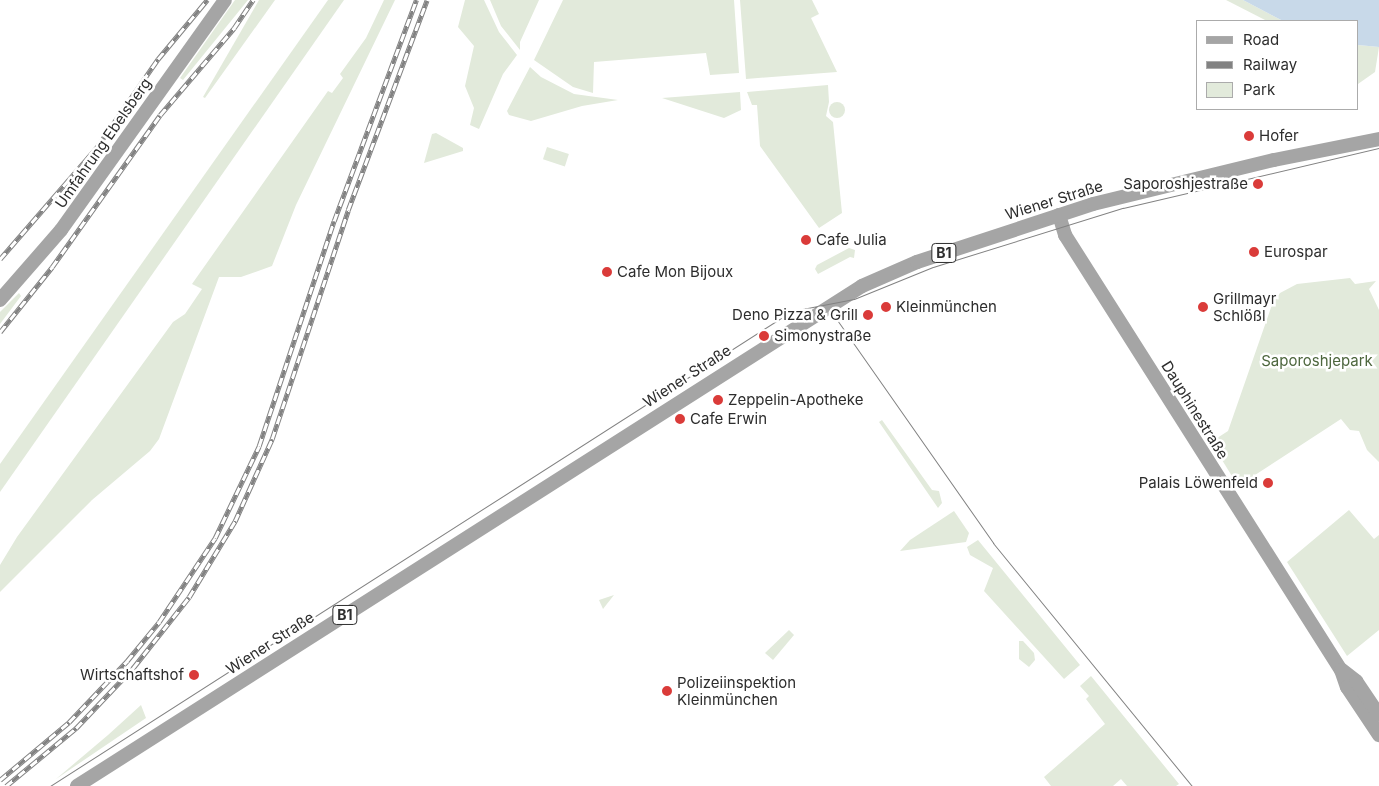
<!DOCTYPE html>
<html>
<head>
<meta charset="utf-8">
<style>
  body { margin:0 }
  #map { position:relative; width:1379px; height:786px; overflow:hidden; background:#fff; font-family:Inter,sans-serif }
  div>[style] { position:absolute }
  .green>* { inset:0; background:#e2eadb; transform-origin:0 0 }
  .round { border-radius:50% }
  .water>* { inset:0; background:#c8d9e9 }
  .major>* { height:14px; margin:-7px; padding:0 7px; transform-origin:7px; border-radius:7px; background:#a5a5a5 }
  .tram>* { height:1px; margin:-0.5px; padding:0 0.5px; transform-origin:0.5px; border-radius:0.5px; background:#828282 }
  .rail>* { height:4.5px; margin-top:-2.25px; transform-origin:0; background:repeating-linear-gradient(90deg,#fff 0 8px,#828282 0 16px); box-sizing:border-box; border-block:1px solid #828282 }
  .dots>* { width:14px; height:14px; translate:-50% -50%; box-sizing:border-box; border:2px solid #fff; border-radius:50% }
  span { translate:-50% -50%; white-space:nowrap; text-align:center; line-height:1.15; -webkit-text-stroke:5px #fff; paint-order:stroke }
  .shield-label span { padding:1px 4px; background:#fff; border:1px solid; border-radius:4px; -webkit-text-stroke-width:0 }
  .shield-label { font-size:14px; color:#2d2d2d; font-weight:700 }
  .poi-label { font-size:15px; color:#2d2d2d }
  .left { translate:0 -50%; text-align:left }
  .right { translate:-100% -50%; text-align:right }
  .street-label { font-size:15px; color:#2d2d2d }
  .park-label { font-size:15px; color:#4d663d }
  .legend { position:absolute; left:1196px; top:20px; width:162px; height:90px; box-sizing:border-box; background:#fff; border:1px solid #ababab; margin:0; padding:6px 9px; list-style:none; font-size:15px; color:#2d2d2d }
  .legend li { display:flex; align-items:center; gap:10px; height:25px }
  .legend b { width:25px; border:1px solid #ababab }
</style>
</head>
<body>
<div id="map">
  <div class="green">
    <div style="clip-path:polygon(235px 0,248px 0,183px 80px,180px 78px)"></div>
    <div style="clip-path:polygon(259px 0,275px 0,205px 98px,203px 97px)"></div>
    <div style="clip-path:polygon(328px 0,344px 0,0 492px,0 464px)"></div>
    <div style="clip-path:polygon(384px 0,395px 0,296px 205px,272px 266px,241px 277px,219px 277px,159px 439px,150px 451px,92px 500px,0 592px,0 565px,17px 537px,173px 322px,185px 314px,202px 289px,192px 284px,328px 91px,332px 93px,343px 78px,340px 74px,366px 38px)"></div>
    <div style="clip-path:polygon(465px 0,484px 0,499px 32px,517px 55px,503px 74px,479px 129px,470px 125px,474px 108px,465px 86px,474px 46px,458px 27px)"></div>
    <div style="clip-path:polygon(490px 0,539px 0,520px 42px,520px 50px,501px 26px)"></div>
    <div style="clip-path:polygon(563px 0,734px 0,739px 73px,710px 75px,706px 53px,594px 62px,593px 93px,573px 87px,534px 60px)"></div>
    <div style="clip-path:polygon(740px 0,812px 0,819px 14px,811px 18px,837px 72px,746px 79px)"></div>
    <div style="clip-path:polygon(1226px 0,1243px 0,1283px 21px,1267px 21px)"></div>
    <div style="clip-path:polygon(1358px 45px,1379px 47px,1375px 72px,1358px 84px)"></div>
    <div style="clip-path:polygon(530px 67px,541px 77px,574px 94px,618px 100px,582px 106px,531px 121px,509px 115px,507px 111px)"></div>
    <div style="clip-path:polygon(828px 85px,829px 102px,826px 116px,833px 122px,842px 213px,819px 228px,760px 146px,757px 105px,752px 105px,747px 92px)"></div>
    <div style="clip-path:polygon(740px 92px,741px 110px,724px 118px,662px 98px)"></div>
    <div class="round" style="left:829px;top:102px;width:16px;height:16px"></div>
    <div style="clip-path:polygon(436px 133px,463px 148px,463px 151px,424px 163px,432px 134px)"></div>
    <div style="left:547px;top:147px;width:23px;height:13px;rotate:18deg"></div>
    <div style="clip-path:polygon(849px 248px,855px 250px,854px 258px,850px 257px,818px 274px,815px 269px,817px 265px)"></div>
    <div style="clip-path:polygon(1350px 278px,1355px 284px,1376px 281px,1369px 289px,1379px 310px,1379px 462px,1367px 450px,1359px 431px,1350px 430px,1341px 419px,1238px 486px,1211px 442px,1228px 431px,1273px 302px,1280px 293px,1297px 284px)"></div>
    <div style="clip-path:polygon(19px 293px,21px 296px,0 324px,0 312px)"></div>
    <div style="clip-path:polygon(882px 420px,932px 490px,939px 491px,942px 503px,938px 508px,879px 422px)"></div>
    <div style="clip-path:polygon(1349px 510px,1374px 539px,1379px 535px,1379px 630px,1347px 656px,1287px 562px)"></div>
    <div style="clip-path:polygon(954px 511px,969px 533px,966px 542px,900px 551px,910px 540px)"></div>
    <div style="clip-path:polygon(978px 540px,1080px 665px,1064px 679px,984px 591px,993px 568px,970px 555px,967px 547px)"></div>
    <div style="clip-path:polygon(614px 595px,603px 609px,599px 600px)"></div>
    <div style="clip-path:polygon(789px 630px,794px 635px,773px 660px,765px 653px)"></div>
    <div style="clip-path:polygon(1019px 641px,1023px 641px,1034px 653px,1035px 660px,1029px 667px,1019px 659px)"></div>
    <div style="clip-path:polygon(1091px 676px,1179px 784px,1176px 786px,1127px 786px,1121px 779px,1113px 786px,1051px 786px,1044px 777px,1105px 724px,1086px 699px,1089px 696px,1080px 686px)"></div>
    <div style="clip-path:polygon(141px 705px,146px 718px,56px 779px,108px 735px)"></div>
  </div>
  <div class="water">
    <div style="clip-path:polygon(1243px 0,1379px 0,1379px 47px,1358px 45px,1358px 21px,1283px 21px)"></div>
  </div>
  <div class="major">
    <div style="left:1059px;top:215px;width:21px;rotate:73deg"></div>
    <div style="left:1065px;top:235px;width:515px;rotate:57.61deg"></div>
    <div style="left:1341px;top:670px;width:18px;rotate:71deg"></div>
    <div style="left:1347px;top:687px;width:58px;rotate:56.3deg"></div>
    <div style="left:0;top:300px;width:93px;rotate:-48.9deg"></div>
    <div style="left:61px;top:230px;width:282px;rotate:-54.5deg"></div>
    <div style="left:1342px;top:670px;width:18px;rotate:38deg"></div>
    <div style="left:1356px;top:681px;width:41px;rotate:55.9deg"></div>
    <div style="left:77px;top:786px;width:931px;rotate:-32.49deg"></div>
    <div style="left:862px;top:286px;width:60px;rotate:-23.6deg"></div>
    <div style="left:917px;top:262px;width:185px;rotate:-18.2deg"></div>
    <div style="left:1093px;top:204px;width:186px;rotate:-13.7deg"></div>
    <div style="left:1274px;top:160px;width:107px;rotate:-11.3deg"></div>
  </div>
  <div class="tram">
    <div style="left:815px;top:307px;width:22px;rotate:27deg"></div>
    <div style="left:835px;top:317px;width:276px;rotate:55deg"></div>
    <div style="left:993px;top:543px;width:314px;rotate:50.7deg"></div>
    <div style="left:50px;top:786px;width:881px;rotate:-32.63deg"></div>
    <div style="left:792px;top:311px;width:63px;rotate:-11deg"></div>
    <div style="left:854px;top:299px;width:85px;rotate:-22.1deg"></div>
    <div style="left:933px;top:267px;width:199px;rotate:-17.3deg"></div>
    <div style="left:1123px;top:208px;width:263px;rotate:-13.2deg"></div>
  </div>
  <div class="rail">
    <div style="left:0;top:259px;width:148px;rotate:-49.1deg"></div>
    <div style="left:97px;top:147px;width:107px;rotate:-55.3deg"></div>
    <div style="left:158px;top:59px;width:77px;rotate:-50.3deg"></div>
    <div style="left:0;top:332px;width:83px;rotate:-51.3deg"></div>
    <div style="left:52px;top:267px;width:186px;rotate:-54.6deg"></div>
    <div style="left:160px;top:115px;width:114px;rotate:-49.6deg"></div>
    <div style="left:234px;top:28px;width:34px;rotate:-56deg"></div>
    <div style="left:0;top:780px;width:90px;rotate:-40deg"></div>
    <div style="left:69px;top:722px;width:84px;rotate:-46.4deg"></div>
    <div style="left:127px;top:661px;width:50px;rotate:-50.6deg"></div>
    <div style="left:159px;top:622px;width:101px;rotate:-56.3deg"></div>
    <div style="left:215px;top:538px;width:102px;rotate:-64.4deg"></div>
    <div style="left:259px;top:446px;width:237px;rotate:-71.6deg"></div>
    <div style="left:334px;top:221px;width:236px;rotate:-69.6deg"></div>
    <div style="left:6px;top:786px;width:91px;rotate:-39.6deg"></div>
    <div style="left:76px;top:728px;width:83px;rotate:-46.5deg"></div>
    <div style="left:133px;top:668px;width:90px;rotate:-51.7deg"></div>
    <div style="left:189px;top:597px;width:89px;rotate:-58.8deg"></div>
    <div style="left:235px;top:521px;width:90px;rotate:-65.7deg"></div>
    <div style="left:272px;top:439px;width:241px;rotate:-71.6deg"></div>
    <div style="left:348px;top:210px;width:224px;rotate:-69.4deg"></div>
  </div>
  <div class="dots">
    <div style="left:1249px;top:136px;background:#da3b39"></div>
    <div style="left:1258px;top:184px;background:#da3b39"></div>
    <div style="left:806px;top:240px;background:#da3b39"></div>
    <div style="left:1254px;top:252px;background:#da3b39"></div>
    <div style="left:607px;top:272px;background:#da3b39"></div>
    <div style="left:886px;top:307px;background:#da3b39"></div>
    <div style="left:1203px;top:307px;background:#da3b39"></div>
    <div style="left:868px;top:315px;background:#da3b39"></div>
    <div style="left:764px;top:336px;background:#da3b39"></div>
    <div style="left:718px;top:400px;background:#da3b39"></div>
    <div style="left:680px;top:419px;background:#da3b39"></div>
    <div style="left:1268px;top:483px;background:#da3b39"></div>
    <div style="left:194px;top:675px;background:#da3b39"></div>
    <div style="left:667px;top:691px;background:#da3b39"></div>
  </div>
  <div class="shield-label">
    <span style="left:944px;top:253px">B1</span>
    <span style="left:345px;top:615px">B1</span>
  </div>
  <div class="poi-label">
    <span class="left" style="left:1259px;top:136px">Hofer</span>
    <span class="right" style="left:1248px;top:184px">Saporoshjestraße</span>
    <span class="left" style="left:816px;top:240px">Cafe Julia</span>
    <span class="left" style="left:1264px;top:252px">Eurospar</span>
    <span class="left" style="left:617px;top:272px">Cafe Mon Bijoux</span>
    <span class="left" style="left:1213px;top:307px">Grillmayr<br>Schlößl</span>
    <span class="left" style="left:896px;top:307px">Kleinmünchen</span>
    <span class="right" style="left:858px;top:315px">Deno Pizza &amp; Grill</span>
    <span class="left" style="left:774px;top:336px">Simonystraße</span>
    <span class="left" style="left:728px;top:400px">Zeppelin-Apotheke</span>
    <span class="left" style="left:690px;top:419px">Cafe Erwin</span>
    <span class="right" style="left:1258px;top:483px">Palais Löwenfeld</span>
    <span class="right" style="left:184px;top:675px">Wirtschaftshof</span>
    <span class="left" style="left:677px;top:691px">Polizeiinspektion<br>Kleinmünchen</span>
  </div>
  <div class="street-label">
    <span style="left:103px;top:143px;rotate:-55deg">Umfahrung Ebelsberg</span>
    <span style="left:1054px;top:200px;rotate:-17deg">Wiener Straße</span>
    <span style="left:687px;top:376px;rotate:-33deg">Wiener Straße</span>
    <span style="left:1195px;top:410px;rotate:58deg">Dauphinestraße</span>
    <span style="left:270px;top:643px;rotate:-33deg">Wiener Straße</span>
  </div>
  <div class="park-label">
    <span style="left:1317px;top:361px">Saporoshjepark</span>
  </div>
  <ul class="legend">
  <li><b style="height:6px;background:#a5a5a5"></b>Road</li>
  <li><b style="height:6px;background:#828282"></b>Railway</li>
  <li><b style="height:14px;background:#e2eadb"></b>Park</li>
  </ul>
</div>
</body>
</html>
